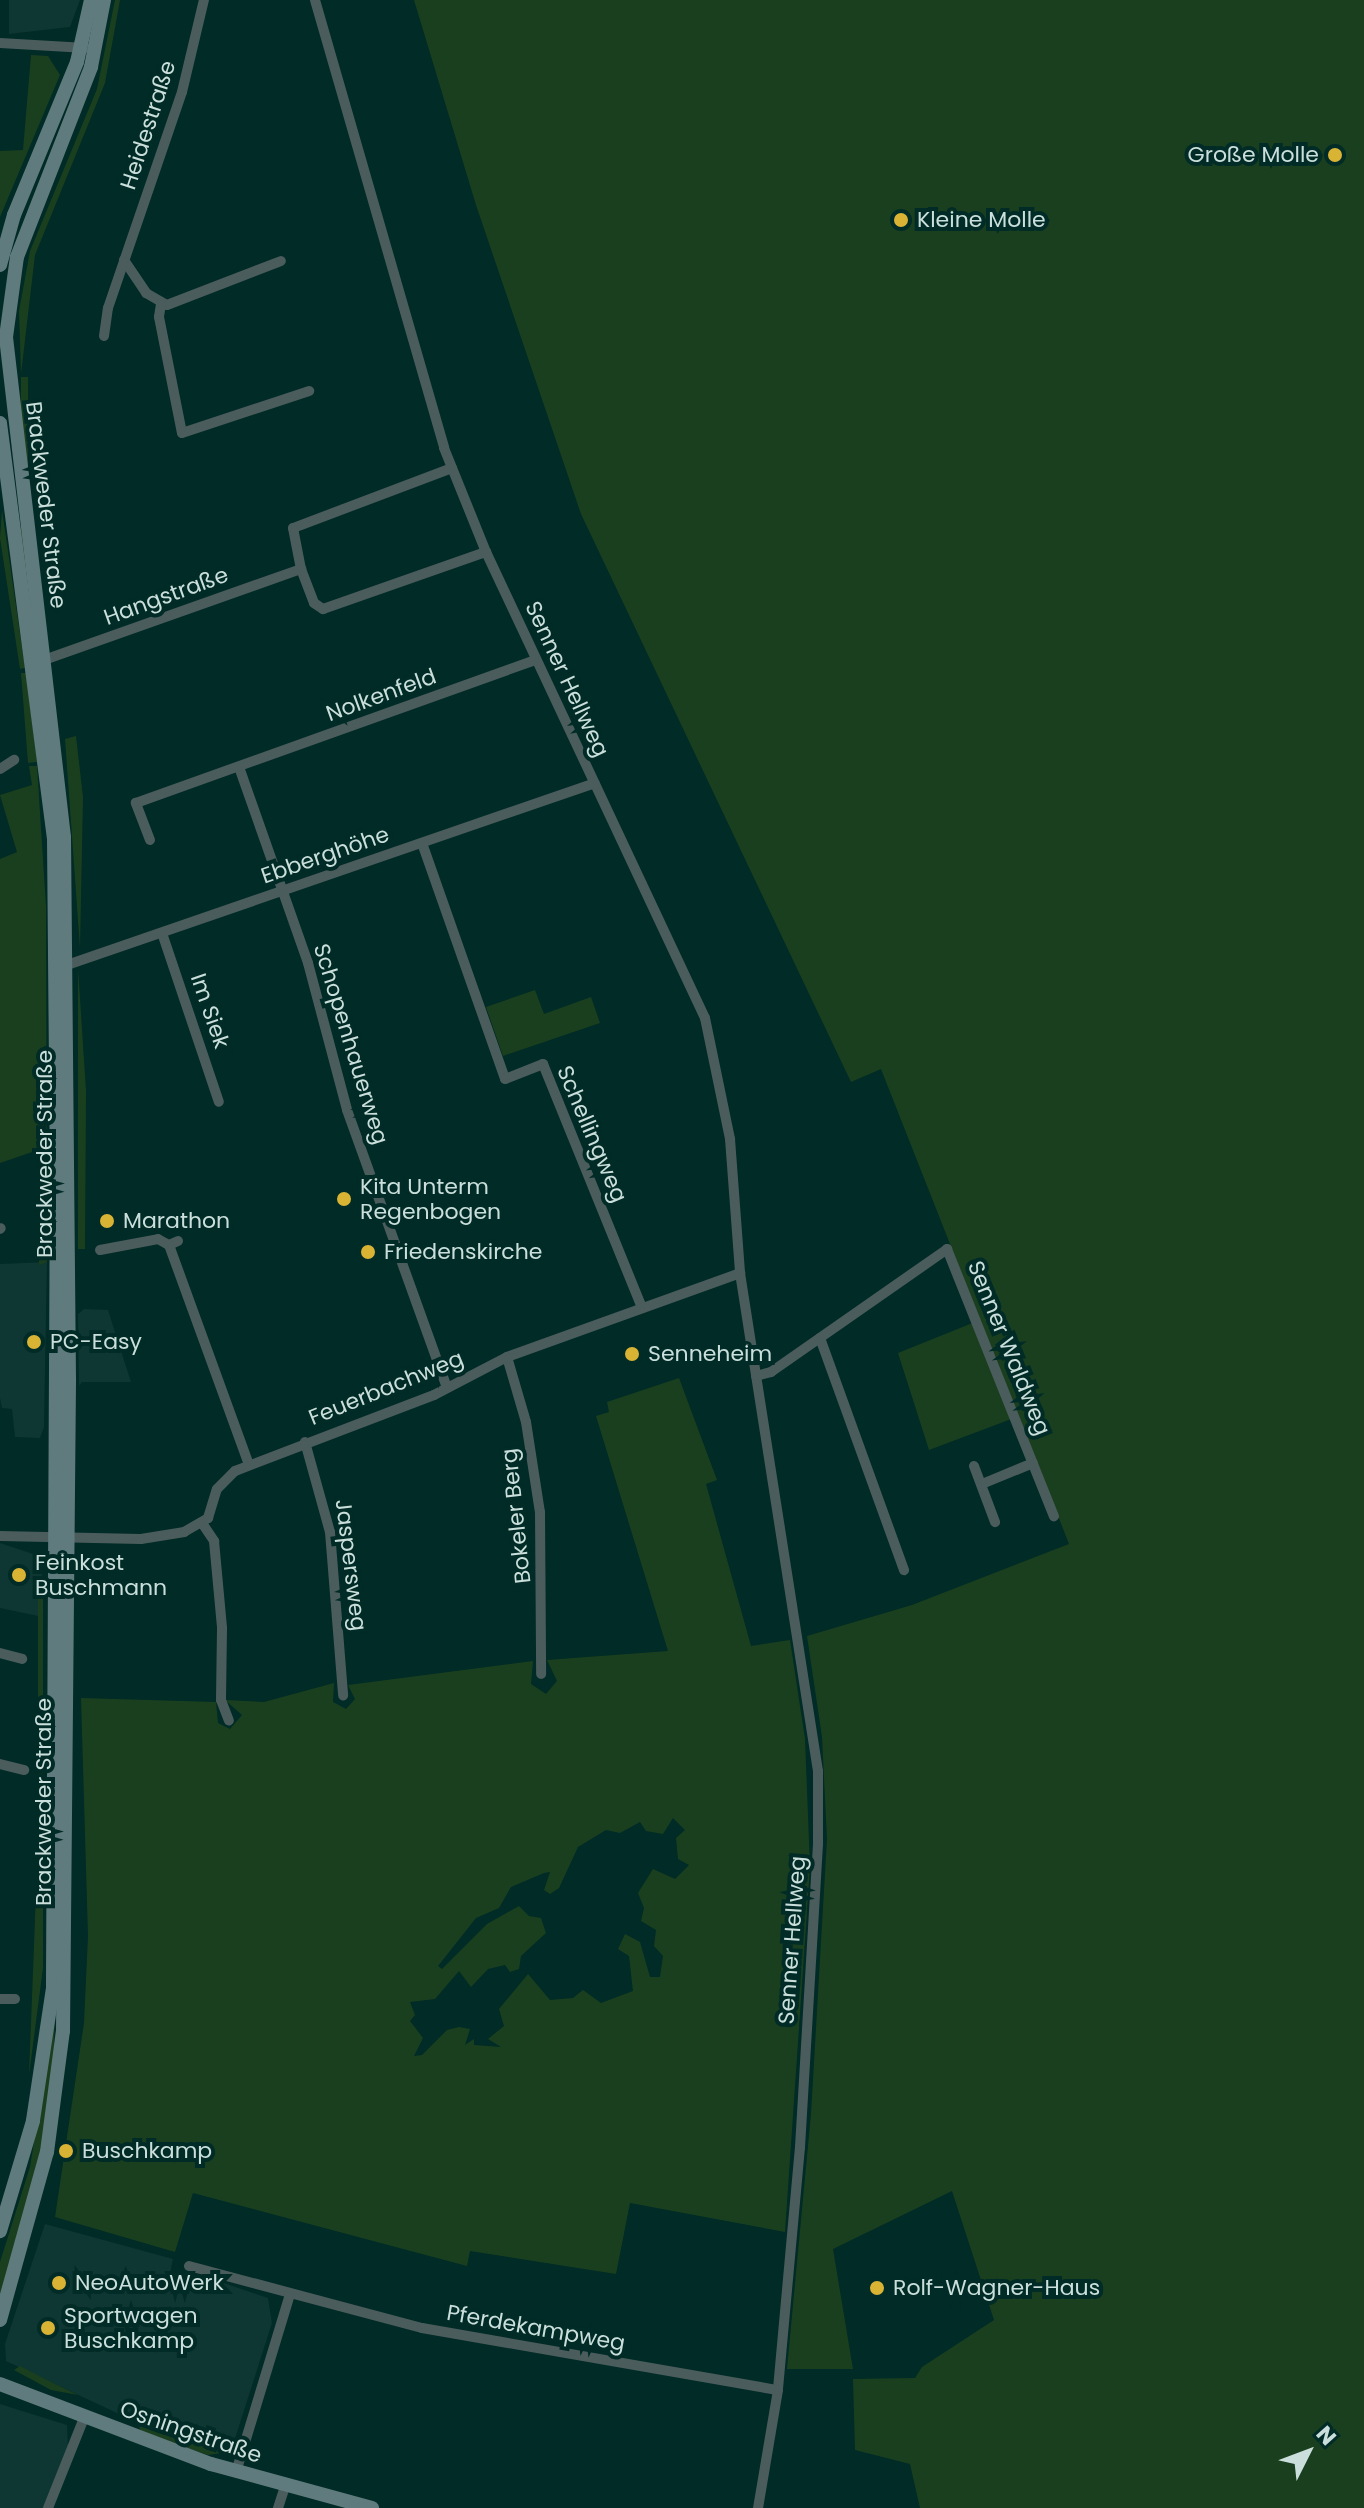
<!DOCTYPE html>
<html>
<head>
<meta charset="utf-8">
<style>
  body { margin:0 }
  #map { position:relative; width:1364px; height:2508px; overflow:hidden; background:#002b26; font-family:Poppins,sans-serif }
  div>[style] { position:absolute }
  .built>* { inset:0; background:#0e3632 }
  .green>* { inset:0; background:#1a3f1f; transform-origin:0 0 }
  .street>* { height:10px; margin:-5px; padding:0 5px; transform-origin:5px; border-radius:5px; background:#4b5c5d }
  .secondary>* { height:14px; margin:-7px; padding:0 7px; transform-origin:7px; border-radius:7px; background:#607b7d }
  .dots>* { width:22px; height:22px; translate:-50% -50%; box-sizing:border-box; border:4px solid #002b26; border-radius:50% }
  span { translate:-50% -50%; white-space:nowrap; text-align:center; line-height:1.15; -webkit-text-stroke:8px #002b26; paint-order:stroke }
  .street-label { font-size:22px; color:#cadfdb }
  .poi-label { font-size:22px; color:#cadfdb }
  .right { translate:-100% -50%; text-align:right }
  .left { translate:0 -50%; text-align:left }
  .north { position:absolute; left:1268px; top:2412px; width:80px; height:80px; -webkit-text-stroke:6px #002b26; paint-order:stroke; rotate:48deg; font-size:22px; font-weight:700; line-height:32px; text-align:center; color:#cadfdb }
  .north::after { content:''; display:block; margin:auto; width:28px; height:36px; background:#cadfdb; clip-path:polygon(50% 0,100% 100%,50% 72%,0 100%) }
</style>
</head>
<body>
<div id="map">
  <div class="built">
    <div style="clip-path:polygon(9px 0,80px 0,70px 27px,9px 34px)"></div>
    <div style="clip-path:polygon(47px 1262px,44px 1427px,40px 1438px,15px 1437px,12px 1409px,2px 1408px,0 1398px,0 1264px)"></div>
    <div style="clip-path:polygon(84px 1309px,108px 1310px,131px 1382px,82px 1382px,79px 1386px,78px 1314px)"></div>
    <div style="clip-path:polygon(0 1543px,36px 1555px,43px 1563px,38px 1616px,0 1608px)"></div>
    <div style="clip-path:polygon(45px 2224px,173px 2259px,169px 2278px,188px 2283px,203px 2276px,268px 2298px,272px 2323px,232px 2448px,221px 2453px,151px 2429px,6px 2361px,5px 2344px)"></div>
    <div style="clip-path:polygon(0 2404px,67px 2425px,68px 2447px,44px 2508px,0 2508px)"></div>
  </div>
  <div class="green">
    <div style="clip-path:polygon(115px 0,120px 0,105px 83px,35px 255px,21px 374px,19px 311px,30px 251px,97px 89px)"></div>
    <div style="clip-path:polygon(414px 0,1364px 0,1364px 2508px,920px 2508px,910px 2464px,855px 2450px,853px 2379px,915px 2378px,922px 2367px,994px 2320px,952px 2191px,833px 2249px,853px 2369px,787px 2369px,811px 2114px,827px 1839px,822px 1737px,807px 1636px,912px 1605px,1069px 1544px,1019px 1416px,929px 1450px,898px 1353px,980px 1320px,881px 1069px,851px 1082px,581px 514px,476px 205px)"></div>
    <div style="clip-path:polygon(31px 55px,48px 56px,60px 75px,0 217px,0 151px,23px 150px)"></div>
    <div style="left:21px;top:377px;width:7px;height:258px"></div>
    <div style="clip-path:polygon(2px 510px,25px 668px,20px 669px,0 538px)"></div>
    <div style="clip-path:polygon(21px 673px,26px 673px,37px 762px,28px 763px)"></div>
    <div style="clip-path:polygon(76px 736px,83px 797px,80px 948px,65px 739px)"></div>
    <div style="clip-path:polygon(29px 766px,37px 766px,46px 906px,47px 1262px,39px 1265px,41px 1149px,0 1163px,0 859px,17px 852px,0 795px,32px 785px)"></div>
    <div style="clip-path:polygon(78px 968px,86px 1091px,85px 1249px,78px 1249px)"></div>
    <div style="clip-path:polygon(535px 990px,544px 1014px,591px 997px,600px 1023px,503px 1056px,486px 1007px)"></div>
    <div style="clip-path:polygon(evenodd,679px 1378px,717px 1480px,706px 1484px,751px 1646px,790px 1640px,805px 1739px,810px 1867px,785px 2232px,630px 2203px,616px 2274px,470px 2251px,467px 2266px,193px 2193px,175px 2252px,55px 2217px,84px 2023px,88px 1936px,81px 1698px,216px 1702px,218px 1723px,230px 1729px,242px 1715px,225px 1700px,264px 1702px,334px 1683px,333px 1702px,346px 1709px,355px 1699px,348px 1685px,533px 1661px,531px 1684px,546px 1694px,557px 1681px,547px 1660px,668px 1651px,596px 1416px,609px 1412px,607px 1402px,679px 1378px,673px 1818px,685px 1830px,676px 1838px,678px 1859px,689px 1865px,675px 1879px,653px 1869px,638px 1893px,644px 1908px,641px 1921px,656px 1930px,654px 1946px,663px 1956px,660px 1977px,650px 1977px,640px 1942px,625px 1934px,618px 1949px,629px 1956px,633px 1991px,601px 2003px,583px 1990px,573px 1998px,550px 2000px,528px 1974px,499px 2009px,504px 2026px,488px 2039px,501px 2047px,474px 2045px,474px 2039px,465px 2045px,470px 2029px,459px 2027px,447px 2030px,422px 2055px,414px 2056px,423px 2038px,410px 2021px,415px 2015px,410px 2002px,435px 1999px,459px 1971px,471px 1987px,488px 1969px,505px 1965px,510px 1972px,519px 1969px,521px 1956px,546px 1933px,541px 1918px,529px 1916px,519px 1906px,487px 1924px,442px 1969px,438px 1966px,476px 1918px,499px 1908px,511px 1887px,544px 1873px,550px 1872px,544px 1890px,550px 1894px,559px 1888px,578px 1847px,606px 1830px,620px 1833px,640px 1822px,646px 1831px,663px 1834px,673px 1818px)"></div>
    <div style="clip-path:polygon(38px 1591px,43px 1591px,43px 1968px,29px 2075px,38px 1841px)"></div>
    <div style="clip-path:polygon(55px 2012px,53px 2082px,42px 2146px,0 2299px,0 2262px,30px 2167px)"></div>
    <div style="clip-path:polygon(20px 2366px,45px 2379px,78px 2395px,51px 2390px,14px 2370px)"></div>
    <div style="clip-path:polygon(137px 2423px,212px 2449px,221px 2453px,208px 2455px,166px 2441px,141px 2431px)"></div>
  </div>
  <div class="street">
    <div style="left:315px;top:0;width:466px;rotate:73.9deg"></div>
    <div style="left:444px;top:448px;width:112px;rotate:68deg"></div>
    <div style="left:486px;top:552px;width:515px;rotate:64.83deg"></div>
    <div style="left:705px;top:1018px;width:124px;rotate:78.3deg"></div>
    <div style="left:730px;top:1139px;width:134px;rotate:85.7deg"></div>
    <div style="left:740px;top:1273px;width:504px;rotate:81.1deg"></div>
    <div style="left:818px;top:1771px;width:73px;rotate:90deg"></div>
    <div style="left:818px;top:1844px;width:304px;rotate:93.4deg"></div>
    <div style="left:800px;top:2147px;width:244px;rotate:95.2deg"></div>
    <div style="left:778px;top:2390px;width:120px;rotate:99.6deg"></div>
    <div style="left:0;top:43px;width:86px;rotate:3.3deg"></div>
    <div style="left:124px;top:260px;width:40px;rotate:56deg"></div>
    <div style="left:146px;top:293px;width:24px;rotate:30deg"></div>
    <div style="left:167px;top:305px;width:122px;rotate:-21.1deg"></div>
    <div style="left:161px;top:304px;width:13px;rotate:99deg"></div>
    <div style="left:159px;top:317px;width:118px;rotate:78.8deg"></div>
    <div style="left:182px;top:433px;width:134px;rotate:-18.3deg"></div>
    <div style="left:104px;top:336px;width:28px;rotate:-82deg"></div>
    <div style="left:108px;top:308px;width:228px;rotate:-71.1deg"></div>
    <div style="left:182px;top:92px;width:95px;rotate:-76.6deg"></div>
    <div style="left:452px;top:468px;width:170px;rotate:159.3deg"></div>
    <div style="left:293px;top:528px;width:42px;rotate:79deg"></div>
    <div style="left:301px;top:569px;width:36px;rotate:69deg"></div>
    <div style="left:314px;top:603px;width:11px;rotate:34deg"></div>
    <div style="left:323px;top:609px;width:173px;rotate:-19.3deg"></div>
    <div style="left:44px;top:660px;width:273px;rotate:-19.5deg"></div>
    <div style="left:239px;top:767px;width:208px;rotate:70.6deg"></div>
    <div style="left:308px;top:963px;width:152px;rotate:75.1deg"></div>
    <div style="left:347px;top:1110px;width:295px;rotate:70.2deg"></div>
    <div style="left:0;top:769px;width:17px;rotate:-33deg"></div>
    <div style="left:150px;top:840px;width:40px;rotate:-111deg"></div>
    <div style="left:136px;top:803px;width:425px;rotate:-19.7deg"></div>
    <div style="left:422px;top:843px;width:250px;rotate:70.6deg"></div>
    <div style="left:505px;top:1079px;width:41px;rotate:-21.5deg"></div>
    <div style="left:543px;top:1064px;width:263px;rotate:67.9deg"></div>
    <div style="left:162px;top:933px;width:178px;rotate:71.4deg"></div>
    <div style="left:67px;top:965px;width:558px;rotate:-19.02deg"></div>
    <div style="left:0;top:1229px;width:1px;rotate:-45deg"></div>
    <div style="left:178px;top:1241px;width:10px;rotate:156deg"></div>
    <div style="left:169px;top:1245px;width:234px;rotate:70deg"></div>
    <div style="left:100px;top:1250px;width:59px;rotate:-10.7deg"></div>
    <div style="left:158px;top:1239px;width:13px;rotate:29deg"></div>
    <div style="left:820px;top:1338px;width:247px;rotate:70.1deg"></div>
    <div style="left:507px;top:1357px;width:68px;rotate:73.7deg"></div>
    <div style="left:526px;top:1422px;width:91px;rotate:81.2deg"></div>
    <div style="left:540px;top:1512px;width:162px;rotate:89.6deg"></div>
    <div style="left:756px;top:1376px;width:16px;rotate:-15deg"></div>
    <div style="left:771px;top:1372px;width:215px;rotate:-34.9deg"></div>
    <div style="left:947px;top:1249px;width:288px;rotate:68.2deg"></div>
    <div style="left:305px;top:1442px;width:93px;rotate:74.5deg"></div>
    <div style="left:330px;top:1532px;width:164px;rotate:85.4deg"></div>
    <div style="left:974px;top:1466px;width:60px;rotate:69.4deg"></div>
    <div style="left:982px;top:1484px;width:55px;rotate:-22.4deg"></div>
    <div style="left:202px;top:1523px;width:22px;rotate:56deg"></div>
    <div style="left:214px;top:1541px;width:87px;rotate:84.7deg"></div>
    <div style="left:222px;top:1628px;width:72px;rotate:90.8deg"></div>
    <div style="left:221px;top:1700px;width:22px;rotate:69deg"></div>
    <div style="left:0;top:1536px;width:141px;rotate:1.2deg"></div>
    <div style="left:141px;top:1539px;width:44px;rotate:-9.2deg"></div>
    <div style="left:184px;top:1532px;width:28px;rotate:-30deg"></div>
    <div style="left:208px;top:1518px;width:30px;rotate:-73deg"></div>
    <div style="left:217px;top:1489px;width:25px;rotate:-45deg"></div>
    <div style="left:235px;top:1471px;width:213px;rotate:-20.9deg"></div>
    <div style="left:434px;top:1395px;width:82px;rotate:-27.5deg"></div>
    <div style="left:507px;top:1357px;width:248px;rotate:-19.8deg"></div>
    <div style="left:0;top:1653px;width:23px;rotate:15deg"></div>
    <div style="left:0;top:1764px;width:25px;rotate:14deg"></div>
    <div style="left:0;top:1999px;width:15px"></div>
    <div style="left:189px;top:2266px;width:241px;rotate:14.9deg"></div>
    <div style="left:422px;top:2328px;width:361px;rotate:9.9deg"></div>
    <div style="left:236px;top:2472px;width:186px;rotate:-73.1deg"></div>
    <div style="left:48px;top:2508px;width:97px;rotate:-68.2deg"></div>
    <div style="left:278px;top:2508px;width:23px;rotate:-72deg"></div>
  </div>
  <div class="secondary">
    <div style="left:0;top:265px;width:52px;rotate:-74.4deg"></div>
    <div style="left:14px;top:215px;width:165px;rotate:-67.6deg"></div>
    <div style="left:77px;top:62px;width:64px;rotate:-77.3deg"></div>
    <div style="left:0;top:423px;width:419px;rotate:82.6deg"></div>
    <div style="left:54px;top:839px;width:324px;rotate:89.5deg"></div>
    <div style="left:57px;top:1163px;width:825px;rotate:90.28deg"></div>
    <div style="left:53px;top:1988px;width:134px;rotate:98.6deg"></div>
    <div style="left:33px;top:2121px;width:115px;rotate:106.7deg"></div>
    <div style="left:0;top:2320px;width:174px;rotate:-74.4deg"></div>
    <div style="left:47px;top:2152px;width:122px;rotate:-82.5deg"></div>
    <div style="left:63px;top:2031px;width:652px;rotate:-89.47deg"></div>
    <div style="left:69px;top:1379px;width:542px;rotate:-90.53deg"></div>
    <div style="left:64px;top:837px;width:503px;rotate:-96.62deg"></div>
    <div style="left:6px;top:337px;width:81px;rotate:-82.2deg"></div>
    <div style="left:17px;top:257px;width:204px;rotate:-68.7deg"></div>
    <div style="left:91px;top:67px;width:68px;rotate:-79deg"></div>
    <div style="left:0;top:2384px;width:226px;rotate:20.8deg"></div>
    <div style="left:211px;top:2464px;width:167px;rotate:15.3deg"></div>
  </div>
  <div class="dots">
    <div style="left:1335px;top:155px;background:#d9b334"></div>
    <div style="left:901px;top:220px;background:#d9b334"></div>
    <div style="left:344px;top:1199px;background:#d9b334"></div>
    <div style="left:107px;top:1221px;background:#d9b334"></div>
    <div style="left:368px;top:1252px;background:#d9b334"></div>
    <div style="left:34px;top:1342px;background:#d9b334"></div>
    <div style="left:632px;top:1354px;background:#d9b334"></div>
    <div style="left:19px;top:1575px;background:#d9b334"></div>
    <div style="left:66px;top:2151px;background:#d9b334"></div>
    <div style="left:59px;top:2283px;background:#d9b334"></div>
    <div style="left:877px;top:2288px;background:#d9b334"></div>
    <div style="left:48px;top:2328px;background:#d9b334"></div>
  </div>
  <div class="street-label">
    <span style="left:148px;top:125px;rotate:-72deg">Heidestraße</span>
    <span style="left:46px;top:505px;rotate:83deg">Brackweder Straße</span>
    <span style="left:166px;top:596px;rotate:-20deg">Hangstraße</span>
    <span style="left:567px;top:679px;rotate:65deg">Senner Hellweg</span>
    <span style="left:381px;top:695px;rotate:-20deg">Nolkenfeld</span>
    <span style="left:325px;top:855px;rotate:-19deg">Ebberghöhe</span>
    <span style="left:210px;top:1011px;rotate:71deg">Im Siek</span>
    <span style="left:351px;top:1044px;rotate:73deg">Schopenhauerweg</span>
    <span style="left:592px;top:1134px;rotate:67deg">Schellingweg</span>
    <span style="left:45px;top:1154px;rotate:-90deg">Brackweder Straße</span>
    <span style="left:1009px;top:1348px;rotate:68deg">Senner Waldweg</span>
    <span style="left:386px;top:1388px;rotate:-22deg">Feuerbachweg</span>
    <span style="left:516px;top:1516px;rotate:-96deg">Bokeler Berg</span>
    <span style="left:351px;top:1565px;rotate:83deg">Jaspersweg</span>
    <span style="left:44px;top:1802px;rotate:-90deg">Brackweder Straße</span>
    <span style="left:792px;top:1940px;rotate:-86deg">Senner Hellweg</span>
    <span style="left:536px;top:2328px;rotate:10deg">Pferdekampweg</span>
    <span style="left:191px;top:2432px;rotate:19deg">Osningstraße</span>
  </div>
  <div class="poi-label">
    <span class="right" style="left:1319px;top:155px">Große Molle</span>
    <span class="left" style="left:917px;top:220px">Kleine Molle</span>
    <span class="left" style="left:360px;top:1199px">Kita Unterm<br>Regenbogen</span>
    <span class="left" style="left:123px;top:1221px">Marathon</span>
    <span class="left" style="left:384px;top:1252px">Friedenskirche</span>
    <span class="left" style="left:50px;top:1342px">PC-Easy</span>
    <span class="left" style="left:648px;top:1354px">Senneheim</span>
    <span class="left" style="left:35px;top:1575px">Feinkost<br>Buschmann</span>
    <span class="left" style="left:82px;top:2151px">Buschkamp</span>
    <span class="left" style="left:75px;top:2283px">NeoAutoWerk</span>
    <span class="left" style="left:893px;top:2288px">Rolf-Wagner-Haus</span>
    <span class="left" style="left:64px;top:2328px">Sportwagen<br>Buschkamp</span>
  </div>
  <div class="north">N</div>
</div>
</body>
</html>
